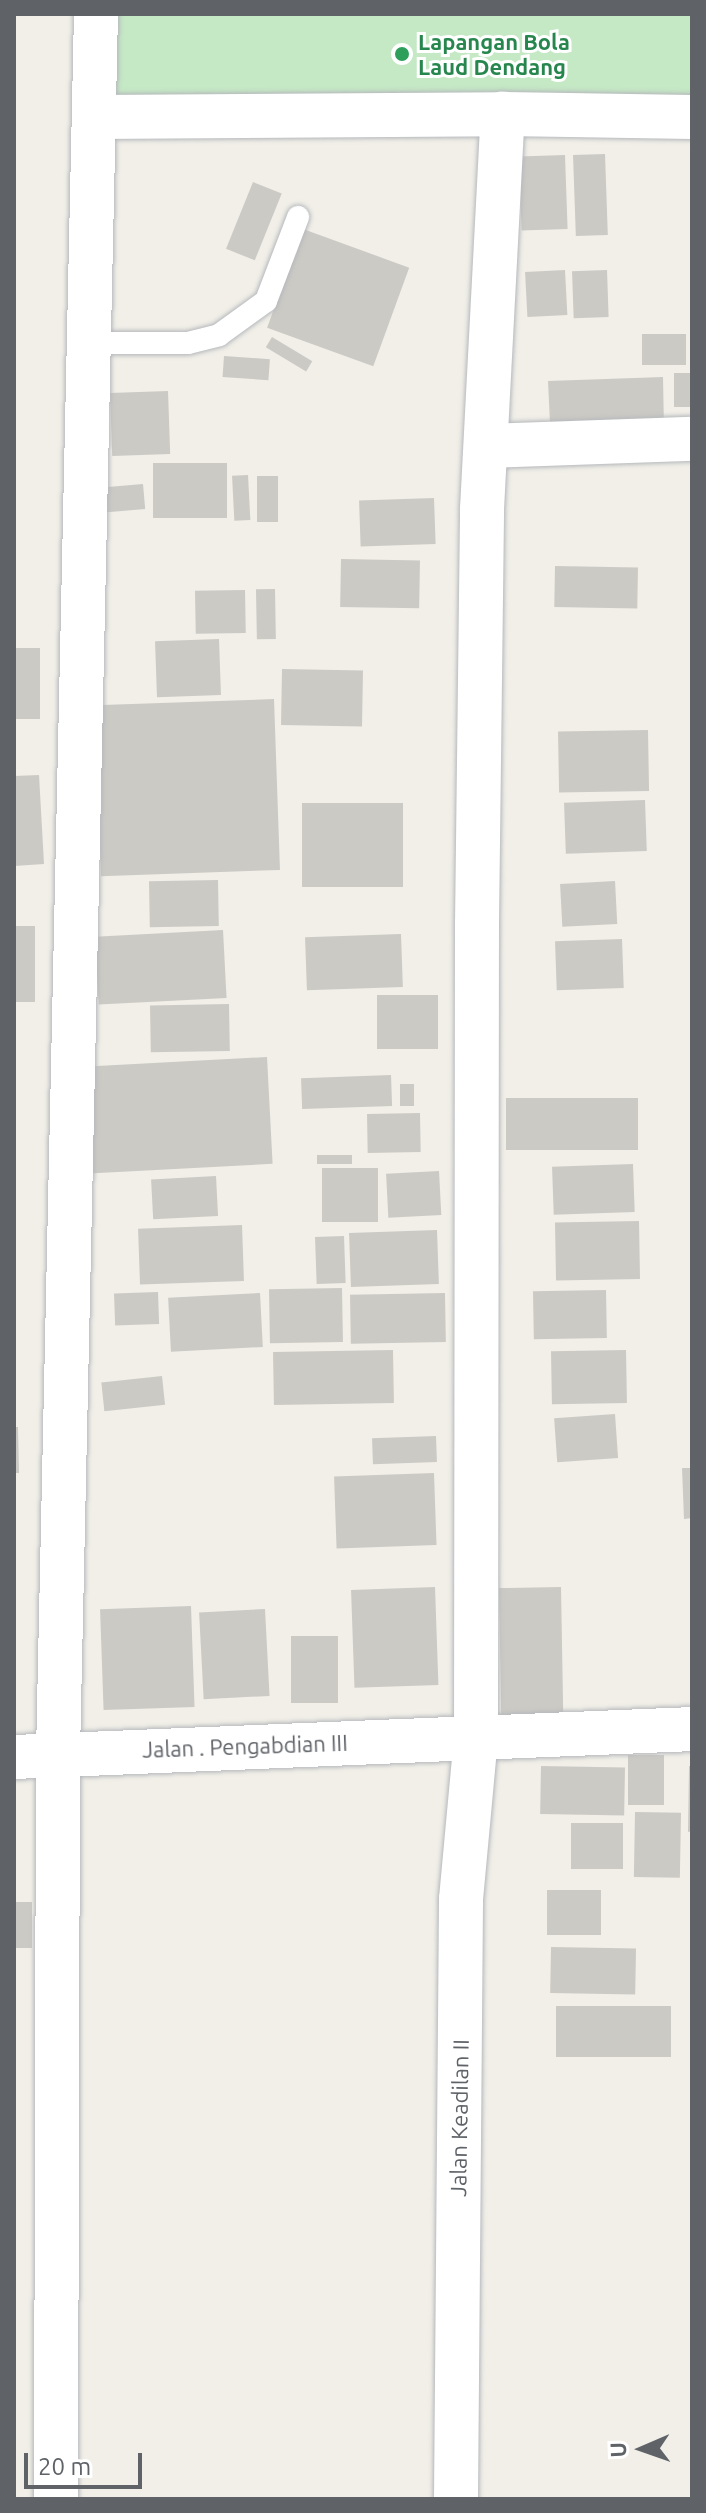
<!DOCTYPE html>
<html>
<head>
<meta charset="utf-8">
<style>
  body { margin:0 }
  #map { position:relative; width:706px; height:2513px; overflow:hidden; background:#f1efe8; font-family:Ubuntu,sans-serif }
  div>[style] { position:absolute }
  .green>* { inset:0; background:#c5e8c5; transform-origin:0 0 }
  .building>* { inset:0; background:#cccac5; transform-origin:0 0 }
  .roads { filter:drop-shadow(0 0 2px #b5b8bc) drop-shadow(0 0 2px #b5b8bc) }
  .lane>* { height:22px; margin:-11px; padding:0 11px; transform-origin:11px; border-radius:11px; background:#fff }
  .street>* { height:44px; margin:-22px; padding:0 22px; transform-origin:22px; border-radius:22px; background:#fff }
  .dots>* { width:22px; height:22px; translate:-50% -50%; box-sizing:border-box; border:4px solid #fff; border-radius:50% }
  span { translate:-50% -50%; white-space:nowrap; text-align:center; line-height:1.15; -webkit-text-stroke:6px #fff; paint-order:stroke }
  .leisure-label { font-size:22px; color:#27864d; font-weight:700 }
  .left { translate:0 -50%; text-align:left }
  .street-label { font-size:22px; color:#5f6368 }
  .frame { position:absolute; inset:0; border:16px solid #5f6368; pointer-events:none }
  .north { position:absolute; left:602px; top:2409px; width:80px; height:80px; -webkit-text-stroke:6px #fff; paint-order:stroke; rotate:268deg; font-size:22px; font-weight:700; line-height:32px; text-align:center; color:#5f6368 }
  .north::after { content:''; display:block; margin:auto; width:28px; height:36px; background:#5f6368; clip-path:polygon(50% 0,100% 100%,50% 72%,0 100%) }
  .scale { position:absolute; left:24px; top:2453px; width:118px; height:36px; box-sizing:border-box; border:4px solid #5f6368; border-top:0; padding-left:10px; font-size:24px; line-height:28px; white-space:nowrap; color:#5f6368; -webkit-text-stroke:6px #fff; paint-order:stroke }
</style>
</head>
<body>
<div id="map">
  <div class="green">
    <div style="left:112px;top:14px;width:580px;height:86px"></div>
  </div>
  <div class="building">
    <div style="left:605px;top:154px;width:81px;height:32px;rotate:88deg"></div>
    <div style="left:565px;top:155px;width:74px;height:46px;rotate:88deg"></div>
    <div style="left:253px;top:182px;width:31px;height:72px;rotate:22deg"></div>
    <div style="left:303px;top:229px;width:113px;height:105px;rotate:20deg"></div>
    <div style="left:565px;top:270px;width:45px;height:40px;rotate:87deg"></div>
    <div style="left:607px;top:270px;width:47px;height:35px;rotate:88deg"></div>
    <div style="left:686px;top:334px;width:31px;height:44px;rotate:90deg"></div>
    <div style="left:272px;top:337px;width:47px;height:12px;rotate:31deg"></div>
    <div style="left:224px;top:356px;width:46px;height:21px;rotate:4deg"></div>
    <div style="left:692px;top:373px;width:34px;height:18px;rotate:90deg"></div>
    <div style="clip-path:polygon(663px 377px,664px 430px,550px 423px,548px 381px)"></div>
    <div style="left:168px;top:391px;width:63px;height:58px;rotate:88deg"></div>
    <div style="left:227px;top:463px;width:55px;height:74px;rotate:90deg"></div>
    <div style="left:248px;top:475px;width:45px;height:16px;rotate:87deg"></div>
    <div style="left:257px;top:476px;width:21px;height:46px"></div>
    <div style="left:143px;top:484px;width:25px;height:50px;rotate:85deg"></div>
    <div style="left:434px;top:498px;width:46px;height:75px;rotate:88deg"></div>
    <div style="left:341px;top:559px;width:79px;height:48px;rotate:1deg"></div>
    <div style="left:555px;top:566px;width:83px;height:41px;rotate:1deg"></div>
    <div style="left:275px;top:589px;width:50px;height:19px;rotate:89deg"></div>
    <div style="left:245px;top:590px;width:43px;height:50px;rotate:89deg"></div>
    <div style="left:219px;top:639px;width:56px;height:64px;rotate:88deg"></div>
    <div style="left:14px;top:648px;width:26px;height:71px"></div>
    <div style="left:282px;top:669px;width:81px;height:56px;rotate:1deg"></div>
    <div style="left:274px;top:699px;width:171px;height:179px;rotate:88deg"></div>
    <div style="left:648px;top:730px;width:61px;height:90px;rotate:89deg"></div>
    <div style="clip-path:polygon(39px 775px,44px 864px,14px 866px,14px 776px)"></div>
    <div style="left:645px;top:800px;width:51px;height:81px;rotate:88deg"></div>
    <div style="left:403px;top:803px;width:84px;height:101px;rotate:90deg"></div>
    <div style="left:218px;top:880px;width:46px;height:69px;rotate:89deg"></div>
    <div style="left:615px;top:881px;width:43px;height:55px;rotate:87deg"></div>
    <div style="left:14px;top:926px;width:21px;height:76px"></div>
    <div style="left:223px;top:930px;width:68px;height:128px;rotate:87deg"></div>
    <div style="left:401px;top:934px;width:53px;height:96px;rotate:88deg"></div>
    <div style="left:622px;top:939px;width:49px;height:67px;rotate:88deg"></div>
    <div style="left:438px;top:995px;width:54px;height:61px;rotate:90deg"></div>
    <div style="left:229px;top:1004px;width:47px;height:79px;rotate:89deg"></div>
    <div style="left:267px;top:1057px;width:107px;height:184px;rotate:87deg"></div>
    <div style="left:391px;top:1075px;width:31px;height:90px;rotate:88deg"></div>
    <div style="left:400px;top:1084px;width:14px;height:22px"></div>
    <div style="left:638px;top:1098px;width:52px;height:132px;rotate:90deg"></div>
    <div style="left:420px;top:1113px;width:39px;height:53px;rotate:89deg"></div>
    <div style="left:352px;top:1155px;width:9px;height:35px;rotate:90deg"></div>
    <div style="left:633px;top:1164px;width:48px;height:81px;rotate:88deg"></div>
    <div style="left:378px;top:1168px;width:54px;height:56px;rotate:90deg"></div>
    <div style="left:439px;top:1171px;width:44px;height:53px;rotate:87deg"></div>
    <div style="left:216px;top:1176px;width:40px;height:65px;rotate:87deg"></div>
    <div style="left:639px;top:1221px;width:58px;height:84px;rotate:89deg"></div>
    <div style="left:242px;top:1225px;width:56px;height:104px;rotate:88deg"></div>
    <div style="left:437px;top:1230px;width:54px;height:88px;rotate:88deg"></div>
    <div style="left:344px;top:1236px;width:47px;height:29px;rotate:88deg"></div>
    <div style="left:342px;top:1288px;width:54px;height:73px;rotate:89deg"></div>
    <div style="left:606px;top:1290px;width:48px;height:73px;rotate:89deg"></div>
    <div style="left:158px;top:1292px;width:32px;height:44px;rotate:88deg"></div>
    <div style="left:260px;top:1293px;width:54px;height:92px;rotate:87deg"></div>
    <div style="left:445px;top:1293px;width:49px;height:95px;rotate:89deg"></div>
    <div style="left:393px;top:1350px;width:53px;height:120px;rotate:89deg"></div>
    <div style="left:626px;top:1350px;width:53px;height:75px;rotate:89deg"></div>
    <div style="left:162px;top:1376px;width:29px;height:61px;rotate:84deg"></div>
    <div style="left:615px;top:1414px;width:44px;height:61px;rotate:86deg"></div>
    <div style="clip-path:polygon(14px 1427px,18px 1427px,19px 1473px,14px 1473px)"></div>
    <div style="left:436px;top:1436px;width:26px;height:64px;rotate:88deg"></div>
    <div style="clip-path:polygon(682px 1468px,692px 1468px,692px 1518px,684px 1519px)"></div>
    <div style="left:434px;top:1473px;width:72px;height:100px;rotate:88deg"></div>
    <div style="left:435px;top:1587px;width:98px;height:84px;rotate:88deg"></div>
    <div style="left:561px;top:1587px;width:134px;height:62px;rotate:89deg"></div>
    <div style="left:191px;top:1606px;width:101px;height:91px;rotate:88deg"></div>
    <div style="left:265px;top:1609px;width:87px;height:66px;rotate:87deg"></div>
    <div style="left:291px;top:1636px;width:47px;height:67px"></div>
    <div style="left:628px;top:1755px;width:36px;height:50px"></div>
    <div style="left:541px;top:1766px;width:84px;height:48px;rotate:1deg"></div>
    <div style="clip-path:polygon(689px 1766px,692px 1766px,692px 1831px,688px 1832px)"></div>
    <div style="left:635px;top:1812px;width:46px;height:65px;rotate:1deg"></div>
    <div style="left:571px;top:1823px;width:52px;height:46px"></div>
    <div style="left:601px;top:1890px;width:45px;height:54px;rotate:90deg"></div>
    <div style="left:14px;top:1902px;width:18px;height:46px"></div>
    <div style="left:551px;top:1947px;width:85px;height:46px;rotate:1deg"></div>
    <div style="left:556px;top:2006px;width:115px;height:51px"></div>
  </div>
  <div class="roads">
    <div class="lane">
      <div style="left:91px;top:343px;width:97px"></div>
      <div style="left:188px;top:343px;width:32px;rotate:-14deg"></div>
      <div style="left:219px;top:335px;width:58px;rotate:-35.9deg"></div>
      <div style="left:266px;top:301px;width:90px;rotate:-69.1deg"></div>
    </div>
    <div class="street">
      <div style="left:96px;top:117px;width:407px;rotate:-0.4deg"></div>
      <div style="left:503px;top:114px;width:189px;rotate:0.9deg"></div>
      <div style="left:487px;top:446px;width:205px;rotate:-2deg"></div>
      <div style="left:14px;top:1757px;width:679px;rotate:-2.36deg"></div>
      <div style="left:56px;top:2499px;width:745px;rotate:-89.85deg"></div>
      <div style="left:58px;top:1754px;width:1740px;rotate:-88.75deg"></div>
      <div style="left:456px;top:2499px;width:600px;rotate:-89.52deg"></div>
      <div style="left:461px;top:1899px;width:163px;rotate:-84.7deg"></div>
      <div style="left:476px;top:1737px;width:813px;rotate:-89.93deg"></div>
      <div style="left:477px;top:924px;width:415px;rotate:-89.3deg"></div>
      <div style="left:482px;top:509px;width:396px;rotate:-87deg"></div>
    </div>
  </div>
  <div class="dots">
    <div style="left:402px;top:54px;background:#2e9e5b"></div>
  </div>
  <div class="leisure-label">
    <span class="left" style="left:418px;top:54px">Lapangan Bola<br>Laud Dendang</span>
  </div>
  <div class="street-label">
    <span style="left:245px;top:1746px;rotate:-2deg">Jalan . Pengabdian III</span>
    <span style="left:459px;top:2118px;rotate:-89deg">Jalan Keadilan II</span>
  </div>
  <div class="frame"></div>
  <div class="north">U</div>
  <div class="scale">20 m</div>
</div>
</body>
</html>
